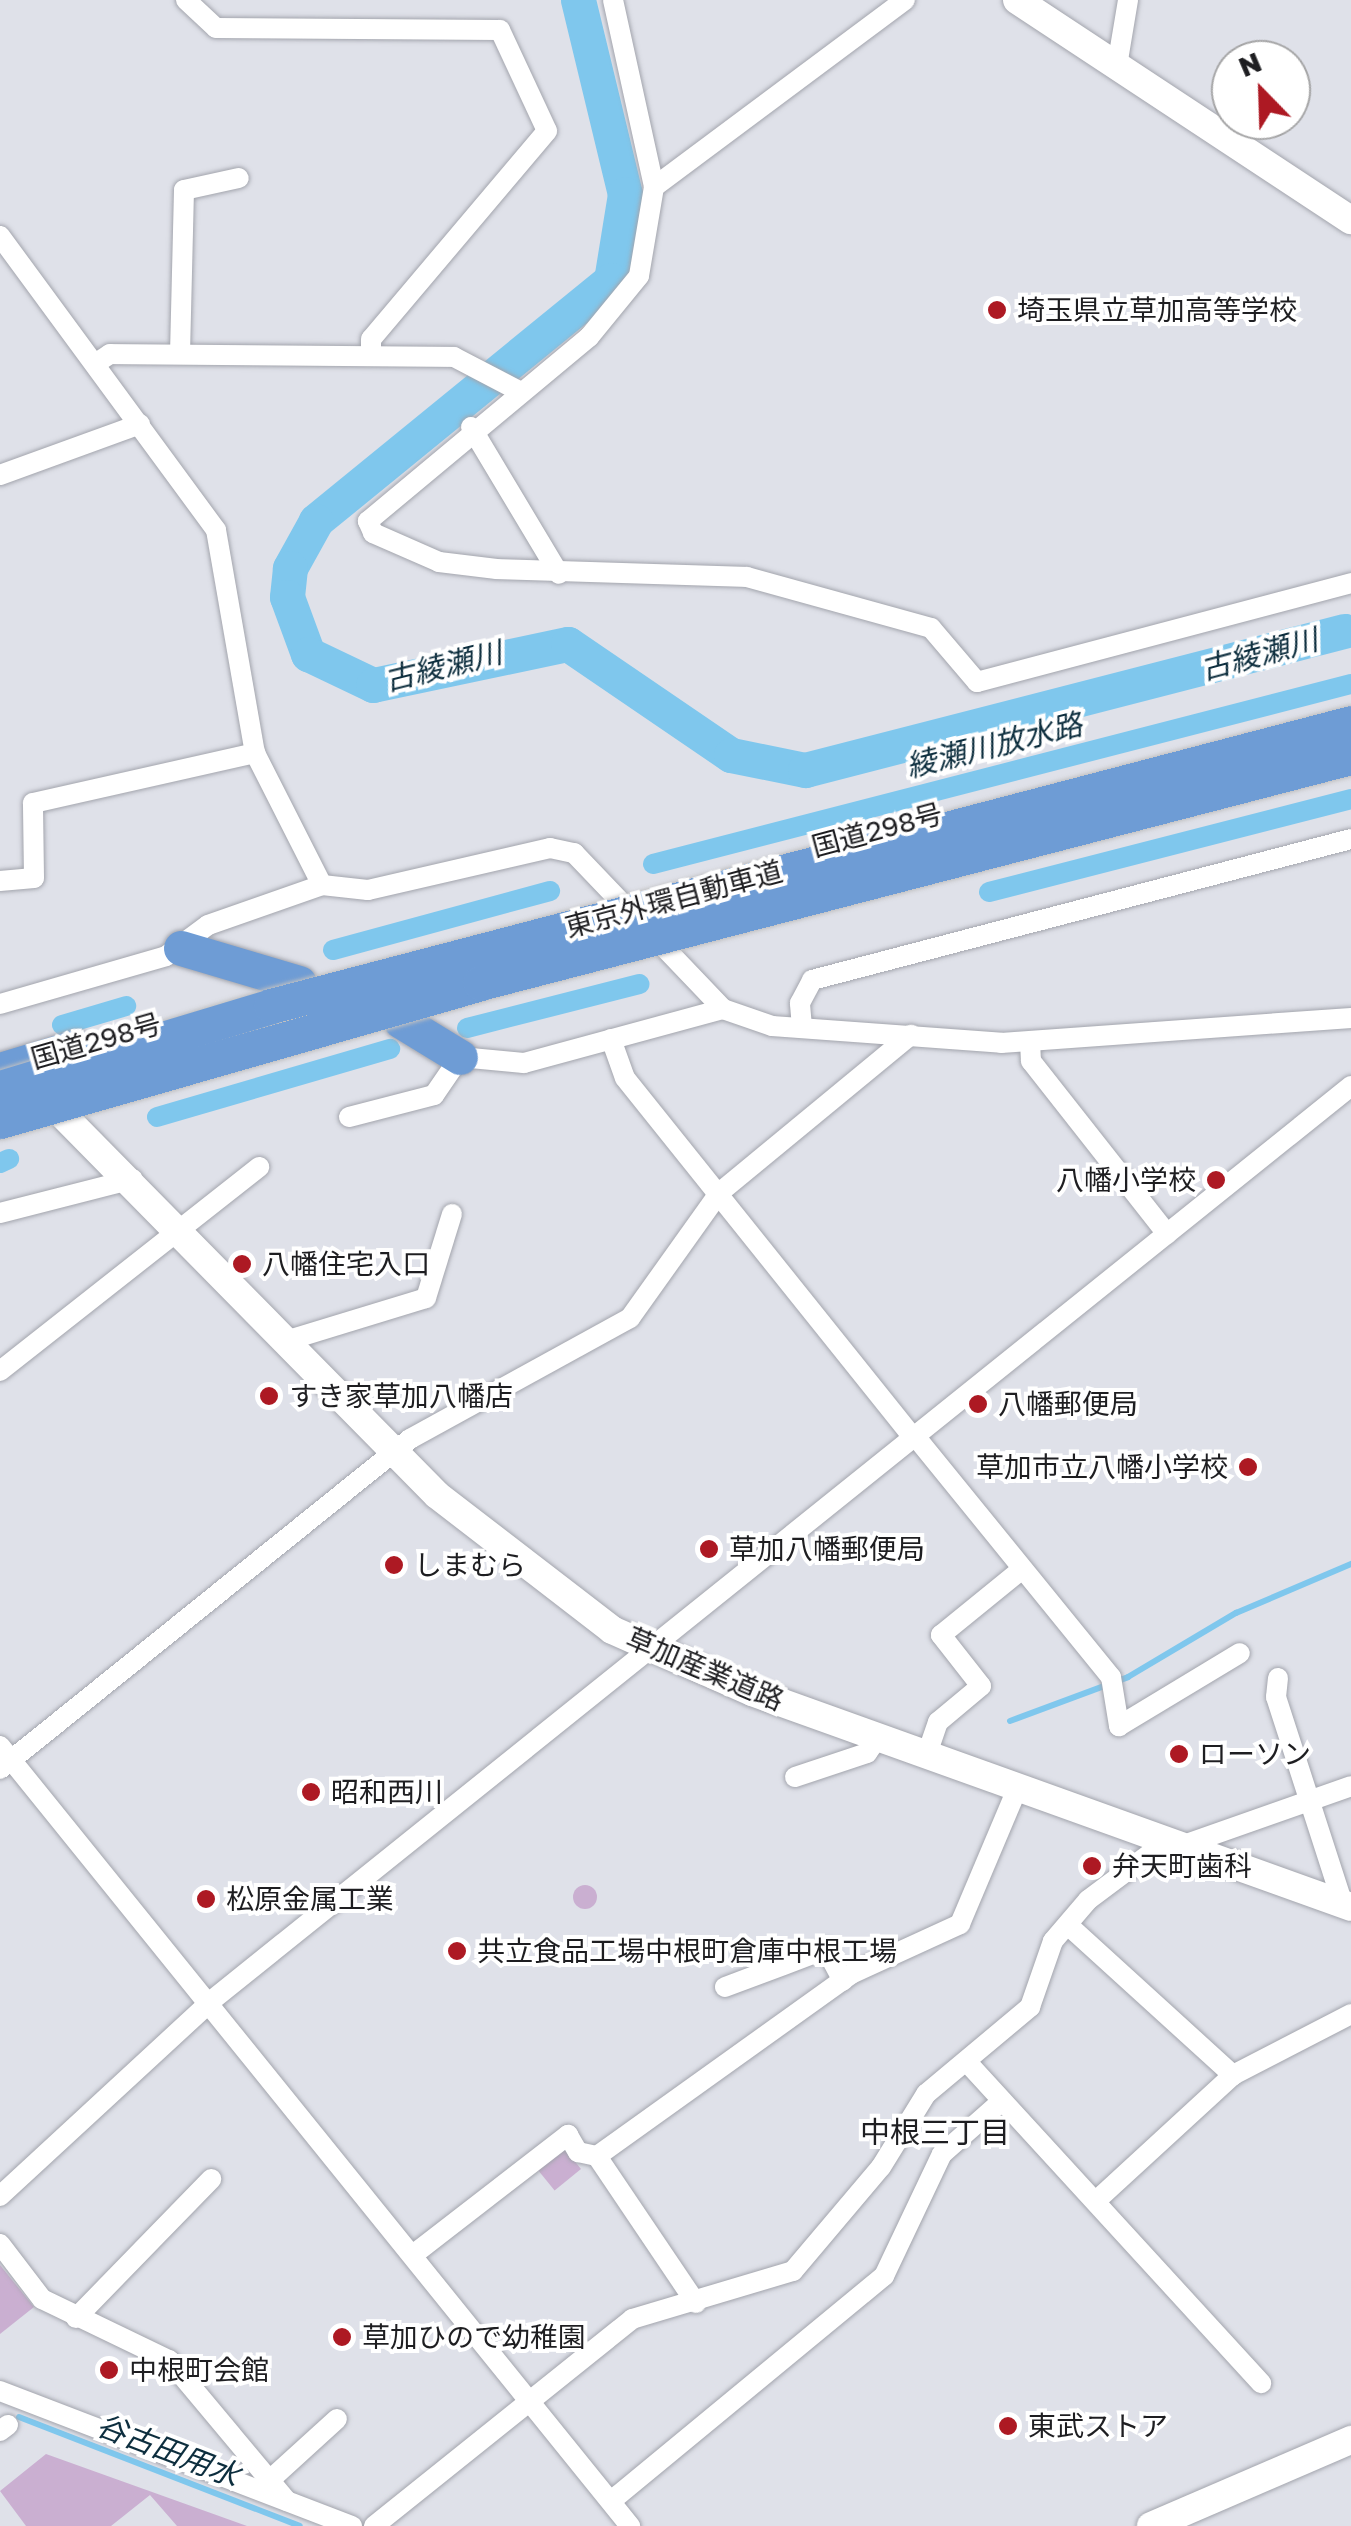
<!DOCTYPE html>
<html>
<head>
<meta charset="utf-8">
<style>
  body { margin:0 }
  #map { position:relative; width:1351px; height:2526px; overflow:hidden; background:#dfe1e9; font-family:"Golos Text","Noto Sans JP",sans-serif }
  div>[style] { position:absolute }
  .green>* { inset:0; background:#caafd1; transform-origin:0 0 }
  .round { border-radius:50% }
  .stream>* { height:6px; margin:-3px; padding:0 3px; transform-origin:3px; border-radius:3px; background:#7fc7ed }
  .canal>* { height:20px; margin:-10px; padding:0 10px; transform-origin:10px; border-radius:10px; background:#7fc7ed }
  .river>* { height:35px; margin:-17.5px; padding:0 17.5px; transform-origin:17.5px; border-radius:17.5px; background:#7fc7ed }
  .roads { filter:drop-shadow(0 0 2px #a3a5ad) drop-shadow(0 0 2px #a3a5ad) }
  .street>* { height:20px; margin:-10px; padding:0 10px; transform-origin:10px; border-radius:10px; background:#fff }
  .secondary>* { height:28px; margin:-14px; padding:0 14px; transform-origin:14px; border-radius:14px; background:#fff }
  .highway>* { height:35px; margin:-17.5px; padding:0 17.5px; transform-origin:17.5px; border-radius:17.5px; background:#6e9cd5 }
  .bridges { filter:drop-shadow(0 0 2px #c0c0c1) drop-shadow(0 0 2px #c0c0c1) }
  .highway-bridge>* { height:35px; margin:-17.5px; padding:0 17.5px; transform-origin:17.5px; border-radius:17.5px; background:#6e9cd5 }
  .dots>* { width:28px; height:28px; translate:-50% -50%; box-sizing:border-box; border:5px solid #fff; border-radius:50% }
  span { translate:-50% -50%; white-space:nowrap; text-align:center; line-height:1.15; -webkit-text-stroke:8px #fff; paint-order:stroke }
  .poi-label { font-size:28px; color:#1e1e21 }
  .left { translate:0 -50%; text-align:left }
  .right { translate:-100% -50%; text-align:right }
  .street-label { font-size:28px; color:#1e1e21 }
  .water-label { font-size:30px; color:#0d2e3e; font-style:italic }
  .neighbourhood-label { font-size:30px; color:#1e1e21 }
  .north { position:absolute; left:1211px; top:40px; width:100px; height:100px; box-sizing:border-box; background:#fff; border:2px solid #a5a5a6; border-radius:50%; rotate:337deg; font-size:28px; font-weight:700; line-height:40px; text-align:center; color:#1e1e21 }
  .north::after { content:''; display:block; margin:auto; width:35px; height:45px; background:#ad1923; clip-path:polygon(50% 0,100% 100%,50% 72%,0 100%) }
</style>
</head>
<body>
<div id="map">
  <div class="green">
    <div class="round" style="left:573px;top:1885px;width:24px;height:24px"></div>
    <div style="left:564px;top:2148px;width:27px;height:34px;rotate:51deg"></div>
    <div style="clip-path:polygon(0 2265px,34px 2307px,0 2334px)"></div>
    <div style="clip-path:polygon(46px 2454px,247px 2526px,177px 2526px,150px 2495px,111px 2526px,26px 2526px,0 2491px)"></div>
  </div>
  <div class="stream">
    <div style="left:1010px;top:1721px;width:126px;rotate:-20.4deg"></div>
    <div style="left:1128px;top:1677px;width:126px;rotate:-30.7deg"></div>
    <div style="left:1236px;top:1613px;width:125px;rotate:-23.1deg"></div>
    <div style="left:19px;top:2417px;width:301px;rotate:21.2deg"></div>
  </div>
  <div class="canal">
    <div style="left:653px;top:864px;width:721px;rotate:-14.46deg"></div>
    <div style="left:989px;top:892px;width:374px;rotate:-14.4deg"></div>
    <div style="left:333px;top:950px;width:225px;rotate:-15.2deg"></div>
    <div style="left:62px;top:1025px;width:67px;rotate:-16.5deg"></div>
    <div style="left:467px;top:1028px;width:178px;rotate:-14.3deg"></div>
    <div style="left:157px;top:1117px;width:243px;rotate:-16.3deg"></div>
    <div style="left:0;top:1163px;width:10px;rotate:-24deg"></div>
  </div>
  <div class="river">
    <div style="left:578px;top:0;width:200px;rotate:76.4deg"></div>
    <div style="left:625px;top:194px;width:87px;rotate:99.2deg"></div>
    <div style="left:611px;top:280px;width:381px;rotate:140.8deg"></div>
    <div style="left:316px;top:521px;width:54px;rotate:119deg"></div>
    <div style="left:290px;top:568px;width:29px;rotate:96deg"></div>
    <div style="left:287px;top:597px;width:61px;rotate:69.8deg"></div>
    <div style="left:308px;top:654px;width:72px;rotate:25.5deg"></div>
    <div style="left:373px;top:685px;width:199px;rotate:-11.9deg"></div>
    <div style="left:568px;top:644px;width:197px;rotate:34.3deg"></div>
    <div style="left:731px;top:755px;width:76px;rotate:11.5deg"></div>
    <div style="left:805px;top:770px;width:557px;rotate:-14.46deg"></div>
  </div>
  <div class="roads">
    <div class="street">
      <div style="left:186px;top:0;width:41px;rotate:43deg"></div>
      <div style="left:216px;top:28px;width:284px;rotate:0.4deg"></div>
      <div style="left:500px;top:30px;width:111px;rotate:65deg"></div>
      <div style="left:547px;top:131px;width:272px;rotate:130.2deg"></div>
      <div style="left:371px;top:339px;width:17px;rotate:90deg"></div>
      <div style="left:613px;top:0;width:191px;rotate:77.6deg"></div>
      <div style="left:654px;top:187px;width:90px;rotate:99.6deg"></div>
      <div style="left:639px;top:276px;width:79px;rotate:129.3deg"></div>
      <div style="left:589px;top:337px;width:288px;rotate:140.2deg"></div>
      <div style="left:368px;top:521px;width:13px;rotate:67deg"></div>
      <div style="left:373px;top:533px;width:72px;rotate:23.7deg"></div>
      <div style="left:439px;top:562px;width:58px;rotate:6.9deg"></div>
      <div style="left:497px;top:569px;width:250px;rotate:1.8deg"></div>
      <div style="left:747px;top:577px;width:191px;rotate:15.5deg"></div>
      <div style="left:931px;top:628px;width:71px;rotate:49.6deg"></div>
      <div style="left:977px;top:682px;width:387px;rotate:-14.8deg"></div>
      <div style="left:1117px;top:66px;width:67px;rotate:-80.5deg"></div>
      <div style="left:654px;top:187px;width:313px;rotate:-36.7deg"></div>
      <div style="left:0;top:236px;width:365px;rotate:53.7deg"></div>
      <div style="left:216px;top:530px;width:226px;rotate:80.1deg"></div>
      <div style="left:255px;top:753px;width:148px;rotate:63.1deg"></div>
      <div style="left:322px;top:885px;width:46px;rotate:6.2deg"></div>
      <div style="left:368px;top:890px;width:187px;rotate:-13deg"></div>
      <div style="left:550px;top:848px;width:25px;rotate:12deg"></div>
      <div style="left:574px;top:853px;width:216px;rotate:46.3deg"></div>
      <div style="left:723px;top:1009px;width:52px;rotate:19.1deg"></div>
      <div style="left:772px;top:1026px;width:230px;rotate:4.2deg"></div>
      <div style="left:1001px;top:1043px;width:351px;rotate:-4.1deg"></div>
      <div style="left:180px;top:354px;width:164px;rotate:-88.6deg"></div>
      <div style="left:184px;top:190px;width:56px;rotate:-12.3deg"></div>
      <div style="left:95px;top:364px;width:18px;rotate:-34deg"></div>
      <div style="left:110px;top:354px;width:344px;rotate:0.5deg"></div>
      <div style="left:454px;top:357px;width:71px;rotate:27.6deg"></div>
      <div style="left:471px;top:427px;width:171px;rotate:59.1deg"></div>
      <div style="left:0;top:475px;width:149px;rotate:-20deg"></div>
      <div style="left:0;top:881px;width:34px;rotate:-5deg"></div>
      <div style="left:34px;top:878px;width:75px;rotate:-90.8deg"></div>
      <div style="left:33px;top:803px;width:228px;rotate:-12.7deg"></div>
      <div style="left:0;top:1004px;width:173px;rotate:-16.1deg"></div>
      <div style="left:166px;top:956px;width:52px;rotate:-36.4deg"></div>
      <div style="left:208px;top:925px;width:121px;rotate:-19.3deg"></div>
      <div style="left:802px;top:1027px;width:24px;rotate:-95deg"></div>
      <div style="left:800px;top:1003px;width:26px;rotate:-62deg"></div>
      <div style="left:812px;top:980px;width:557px;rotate:-14.66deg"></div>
      <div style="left:611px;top:1039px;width:41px;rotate:70.3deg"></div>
      <div style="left:625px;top:1078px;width:460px;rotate:51.3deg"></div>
      <div style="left:1030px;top:1042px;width:19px;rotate:87deg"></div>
      <div style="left:1031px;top:1061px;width:220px;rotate:51.8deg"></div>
      <div style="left:349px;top:1117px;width:88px;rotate:-14.5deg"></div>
      <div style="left:434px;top:1095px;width:46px;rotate:-55.6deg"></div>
      <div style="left:460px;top:1057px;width:64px;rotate:5.4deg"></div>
      <div style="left:524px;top:1063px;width:206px;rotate:-15.2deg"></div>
      <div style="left:0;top:1213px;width:137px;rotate:-14.3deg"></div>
      <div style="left:289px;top:1340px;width:143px;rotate:-17deg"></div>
      <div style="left:426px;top:1298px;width:88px;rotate:-72.8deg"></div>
      <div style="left:0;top:1371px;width:330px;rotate:-38.2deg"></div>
      <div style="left:915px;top:1436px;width:311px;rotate:50.9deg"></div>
      <div style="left:1111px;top:1677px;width:50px;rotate:80.7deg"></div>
      <div style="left:1119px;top:1726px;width:141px;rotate:-31.1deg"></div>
      <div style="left:1278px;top:1678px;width:19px;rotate:96deg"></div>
      <div style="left:1276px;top:1697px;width:218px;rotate:72.1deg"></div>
      <div style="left:0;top:1746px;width:1003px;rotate:51.07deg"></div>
      <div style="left:927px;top:1754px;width:34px;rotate:-71deg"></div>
      <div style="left:938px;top:1722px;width:56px;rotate:-39.9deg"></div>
      <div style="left:981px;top:1686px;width:65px;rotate:-128.1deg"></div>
      <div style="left:941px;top:1635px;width:103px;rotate:-39.1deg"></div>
      <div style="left:0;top:1769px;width:526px;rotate:-38.83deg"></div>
      <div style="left:410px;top:1439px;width:251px;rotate:-28.8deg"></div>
      <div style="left:630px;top:1318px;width:153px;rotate:-54.5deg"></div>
      <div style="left:719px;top:1193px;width:249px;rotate:-39.5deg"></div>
      <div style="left:795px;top:1777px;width:76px;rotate:-18.4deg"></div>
      <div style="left:867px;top:1753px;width:21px;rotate:-55deg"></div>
      <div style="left:1181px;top:1846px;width:180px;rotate:-19.4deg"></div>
      <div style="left:1069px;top:1926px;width:222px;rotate:42.3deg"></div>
      <div style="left:725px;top:1987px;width:108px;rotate:-20.6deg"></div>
      <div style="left:826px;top:1949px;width:36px;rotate:62deg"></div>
      <div style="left:966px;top:2061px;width:437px;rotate:47.5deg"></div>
      <div style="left:0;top:2196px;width:287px;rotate:-42.7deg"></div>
      <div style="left:211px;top:2001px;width:1462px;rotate:-38.75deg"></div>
      <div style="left:1097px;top:2200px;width:185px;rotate:-42.6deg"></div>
      <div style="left:1233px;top:2075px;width:133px;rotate:-27.3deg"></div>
      <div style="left:0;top:2244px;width:69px;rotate:52.6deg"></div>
      <div style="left:42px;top:2299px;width:141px;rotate:25.7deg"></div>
      <div style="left:169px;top:2360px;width:184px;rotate:50.1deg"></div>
      <div style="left:414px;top:2254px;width:195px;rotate:-37.7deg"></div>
      <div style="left:568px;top:2135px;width:20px;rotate:60deg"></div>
      <div style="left:578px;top:2152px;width:19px;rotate:12deg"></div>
      <div style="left:696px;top:2303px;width:177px;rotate:-124deg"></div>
      <div style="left:597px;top:2156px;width:312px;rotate:-35.6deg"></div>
      <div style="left:851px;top:1974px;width:120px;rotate:-24.6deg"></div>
      <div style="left:960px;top:1924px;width:149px;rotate:-67.1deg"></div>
      <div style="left:76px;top:2318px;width:194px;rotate:-45.8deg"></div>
      <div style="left:0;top:2391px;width:377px;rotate:21deg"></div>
      <div style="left:0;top:2431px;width:10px;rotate:-37deg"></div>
      <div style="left:271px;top:2479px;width:89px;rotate:-42.3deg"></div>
      <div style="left:611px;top:2501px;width:354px;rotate:-39.5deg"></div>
      <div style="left:884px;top:2276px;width:135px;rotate:-64.6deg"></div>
      <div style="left:942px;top:2154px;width:80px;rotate:-41.5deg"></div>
      <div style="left:374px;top:2526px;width:331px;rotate:-38.7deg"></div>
      <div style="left:632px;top:2319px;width:168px;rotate:-16.6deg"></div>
      <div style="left:793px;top:2271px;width:136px;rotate:-49.8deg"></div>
      <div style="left:881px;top:2167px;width:86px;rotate:-58.3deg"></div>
      <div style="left:926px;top:2094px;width:136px;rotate:-39.9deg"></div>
      <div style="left:1030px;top:2007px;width:70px;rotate:-70.8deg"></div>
      <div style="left:1053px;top:1941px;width:54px;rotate:-49.5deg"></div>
      <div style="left:1088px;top:1900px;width:99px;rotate:-36.8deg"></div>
    </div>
    <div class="secondary">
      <div style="left:1017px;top:0;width:400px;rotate:33.4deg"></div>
      <div style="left:43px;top:1095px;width:561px;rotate:45.43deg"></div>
      <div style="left:437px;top:1495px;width:221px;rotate:37.6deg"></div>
      <div style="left:612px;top:1630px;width:153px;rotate:23.9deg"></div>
      <div style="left:752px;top:1692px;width:636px;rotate:19.74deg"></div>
      <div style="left:1151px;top:2526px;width:218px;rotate:-23.3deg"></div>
    </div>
    <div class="highway">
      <div style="left:181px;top:948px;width:123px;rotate:16.5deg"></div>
      <div style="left:401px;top:1021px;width:69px;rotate:31.4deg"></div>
      <div style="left:0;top:1070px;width:79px;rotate:-16.8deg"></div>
    </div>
  </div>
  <div class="bridges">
    <div class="highway-bridge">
      <div style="left:0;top:1088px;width:283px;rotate:-16.8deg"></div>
      <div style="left:271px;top:1006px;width:1116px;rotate:-14.68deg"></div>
      <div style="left:0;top:1121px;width:499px;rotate:-16deg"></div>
      <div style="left:480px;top:983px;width:900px;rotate:-14.55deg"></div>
    </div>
  </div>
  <div class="dots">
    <div style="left:997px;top:310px;background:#ad1923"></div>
    <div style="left:1216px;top:1180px;background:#ad1923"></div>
    <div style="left:242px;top:1264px;background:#ad1923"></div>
    <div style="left:269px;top:1396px;background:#ad1923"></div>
    <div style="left:978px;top:1404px;background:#ad1923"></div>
    <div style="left:1248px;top:1467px;background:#ad1923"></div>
    <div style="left:709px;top:1549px;background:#ad1923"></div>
    <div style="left:394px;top:1565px;background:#ad1923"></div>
    <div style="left:1179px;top:1754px;background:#ad1923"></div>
    <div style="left:311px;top:1792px;background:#ad1923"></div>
    <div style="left:1092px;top:1866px;background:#ad1923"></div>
    <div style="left:206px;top:1899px;background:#ad1923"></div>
    <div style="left:457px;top:1951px;background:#ad1923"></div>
    <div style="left:342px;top:2337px;background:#ad1923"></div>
    <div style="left:109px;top:2370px;background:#ad1923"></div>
    <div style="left:1008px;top:2426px;background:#ad1923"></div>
  </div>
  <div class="poi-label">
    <span class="left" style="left:1017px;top:310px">埼玉県立草加高等学校</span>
    <span class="right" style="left:1196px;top:1180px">八幡小学校</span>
    <span class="left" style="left:262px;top:1264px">八幡住宅入口</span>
    <span class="left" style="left:289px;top:1396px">すき家草加八幡店</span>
    <span class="left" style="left:998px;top:1404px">八幡郵便局</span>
    <span class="right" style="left:1228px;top:1467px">草加市立八幡小学校</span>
    <span class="left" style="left:729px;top:1549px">草加八幡郵便局</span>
    <span class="left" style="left:414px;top:1565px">しまむら</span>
    <span class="left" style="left:1199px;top:1754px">ローソン</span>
    <span class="left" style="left:331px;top:1792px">昭和西川</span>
    <span class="left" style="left:1112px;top:1866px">弁天町歯科</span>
    <span class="left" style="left:226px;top:1899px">松原金属工業</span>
    <span class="left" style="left:477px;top:1951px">共立食品工場中根町倉庫中根工場</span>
    <span class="left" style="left:362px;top:2337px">草加ひので幼稚園</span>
    <span class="left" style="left:129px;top:2370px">中根町会館</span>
    <span class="left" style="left:1028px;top:2426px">東武ストア</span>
  </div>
  <div class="street-label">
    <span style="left:877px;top:830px;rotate:-15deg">国道298号</span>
    <span style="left:674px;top:899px;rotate:-15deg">東京外環自動車道</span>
    <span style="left:96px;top:1041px;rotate:-16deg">国道298号</span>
    <span style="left:705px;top:1669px;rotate:23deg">草加産業道路</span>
  </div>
  <div class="water-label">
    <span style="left:1259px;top:654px;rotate:-15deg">古綾瀬川</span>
    <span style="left:443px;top:666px;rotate:-14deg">古綾瀬川</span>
    <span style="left:994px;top:745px;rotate:-14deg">綾瀬川放水路</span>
    <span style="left:168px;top:2450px;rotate:21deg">谷古田用水</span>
  </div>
  <div class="neighbourhood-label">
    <span style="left:935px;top:2132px">中根三丁目</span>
  </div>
  <div class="north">N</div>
</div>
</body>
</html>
